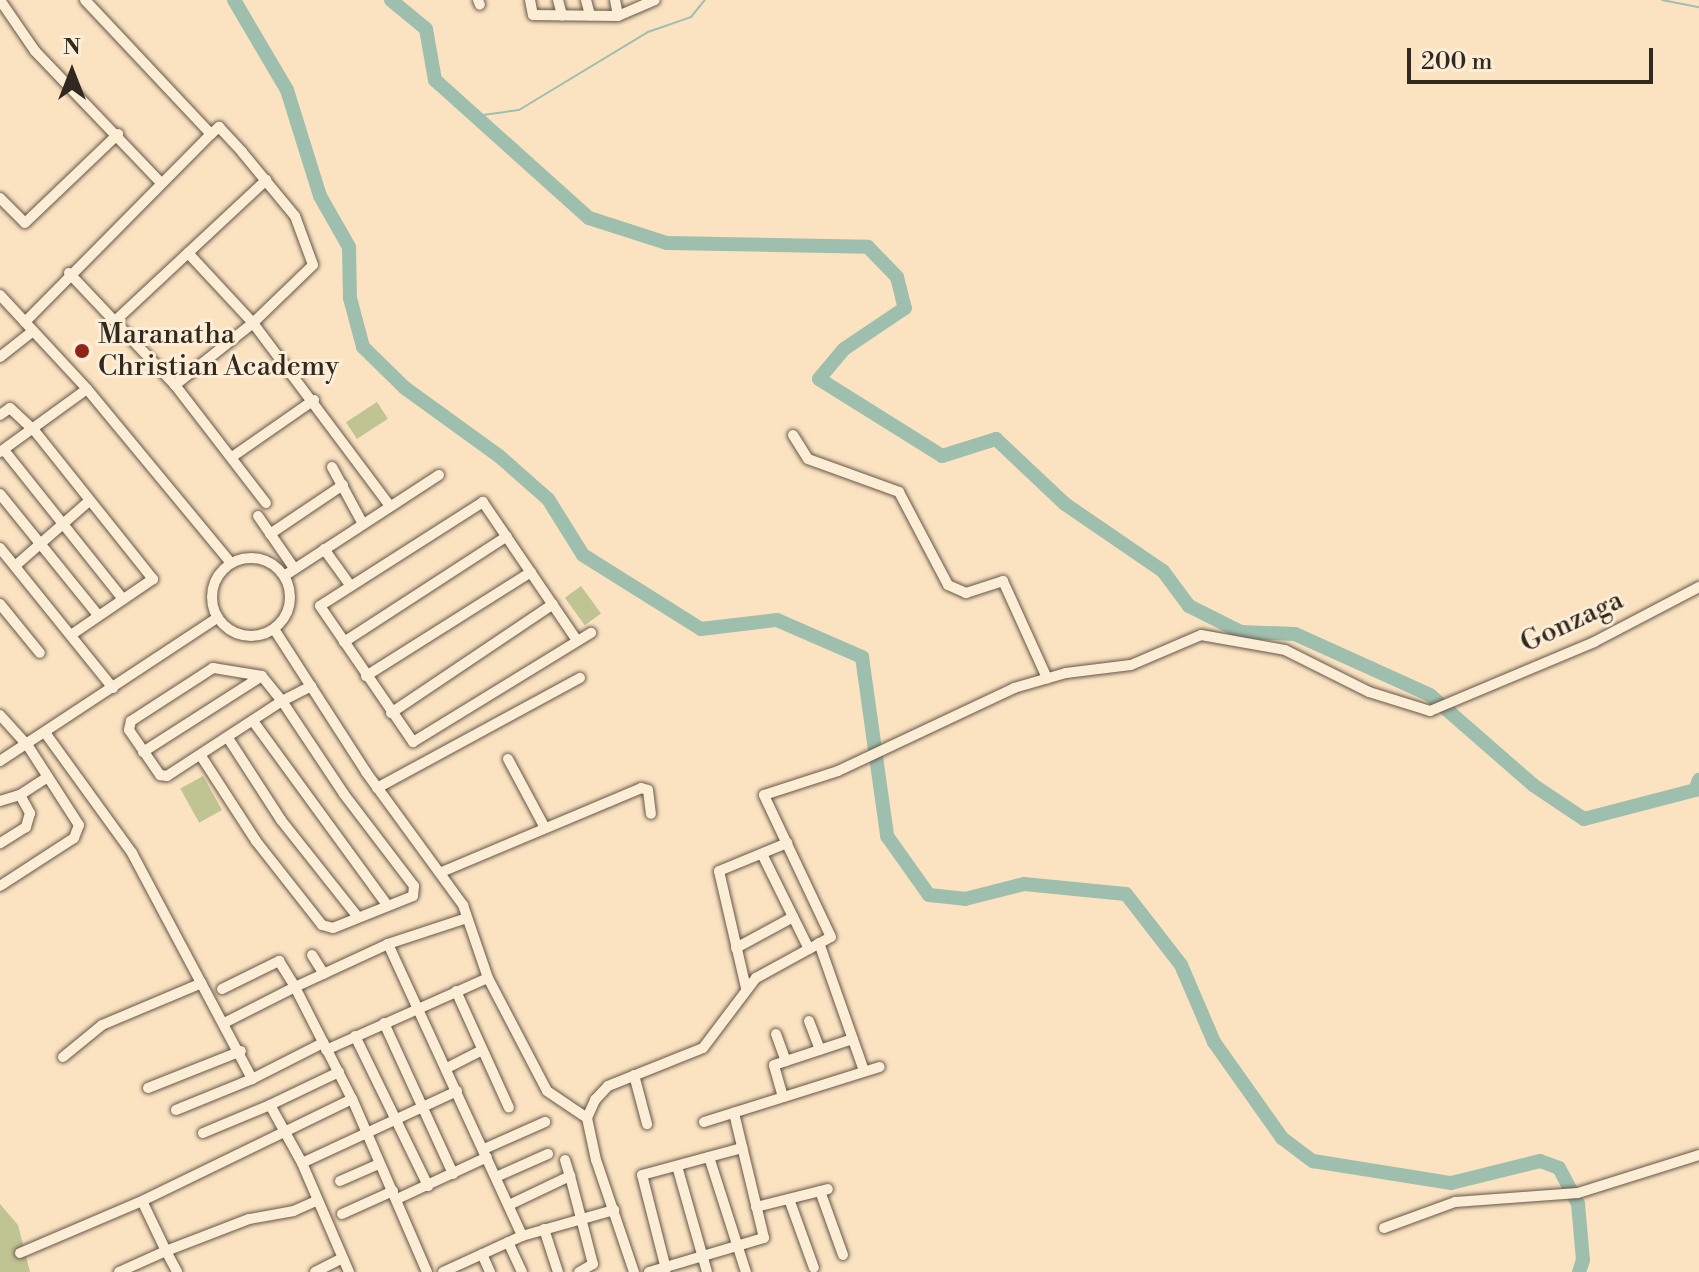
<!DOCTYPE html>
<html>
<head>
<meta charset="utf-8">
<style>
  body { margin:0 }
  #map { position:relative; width:1699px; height:1272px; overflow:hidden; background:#fbe3c2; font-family:"Libre Bodoni",serif }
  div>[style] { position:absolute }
  .green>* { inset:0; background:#c0c392; transform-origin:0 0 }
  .stream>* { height:2px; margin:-1px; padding:0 1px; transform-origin:1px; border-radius:1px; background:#9fbfae }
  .river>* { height:14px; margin:-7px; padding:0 7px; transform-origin:7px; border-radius:7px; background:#9fbfae }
  .roads { filter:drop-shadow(0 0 2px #645748) drop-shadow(0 0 2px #645748) }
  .street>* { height:10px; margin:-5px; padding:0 5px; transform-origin:5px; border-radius:5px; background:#fcedd7 }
  .street>.ring { margin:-5px; padding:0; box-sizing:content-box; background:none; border:10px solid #fcedd7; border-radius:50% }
  .dots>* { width:22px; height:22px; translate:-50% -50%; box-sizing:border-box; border:4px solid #fcedd7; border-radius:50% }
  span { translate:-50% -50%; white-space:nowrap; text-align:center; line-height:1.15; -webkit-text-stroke:6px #fcedd7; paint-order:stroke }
  .poi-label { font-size:28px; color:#31281f }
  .left { translate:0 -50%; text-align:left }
  .street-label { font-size:28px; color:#31281f }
  .north { position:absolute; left:32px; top:32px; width:80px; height:80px; -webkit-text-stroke:6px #fcedd7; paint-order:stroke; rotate:0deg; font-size:22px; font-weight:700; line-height:32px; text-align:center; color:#31281f }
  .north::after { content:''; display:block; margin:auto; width:28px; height:36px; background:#31281f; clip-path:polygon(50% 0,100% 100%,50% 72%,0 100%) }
  .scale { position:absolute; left:1407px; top:48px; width:246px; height:36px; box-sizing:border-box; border:4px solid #31281f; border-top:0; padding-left:10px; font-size:24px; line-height:28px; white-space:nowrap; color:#31281f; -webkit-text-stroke:6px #fcedd7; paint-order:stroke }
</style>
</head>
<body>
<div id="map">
  <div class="green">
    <div style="left:377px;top:402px;width:20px;height:37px;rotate:57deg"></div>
    <div style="left:581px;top:586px;width:34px;height:20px;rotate:54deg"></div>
    <div style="left:203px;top:776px;width:39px;height:26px;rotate:61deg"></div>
    <div style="clip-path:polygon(0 1204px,18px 1225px,30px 1272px,0 1272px)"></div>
  </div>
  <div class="stream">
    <div style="left:1662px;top:0;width:38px;rotate:11deg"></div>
    <div style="left:476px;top:116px;width:43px;rotate:-7.9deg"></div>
    <div style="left:519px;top:110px;width:151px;rotate:-31.2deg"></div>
    <div style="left:648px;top:32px;width:46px;rotate:-19.2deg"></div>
    <div style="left:691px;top:17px;width:22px;rotate:-51deg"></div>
  </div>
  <div class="river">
    <div style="left:234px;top:0;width:104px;rotate:59.5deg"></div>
    <div style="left:287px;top:90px;width:111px;rotate:72.7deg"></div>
    <div style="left:320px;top:196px;width:59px;rotate:60.4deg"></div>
    <div style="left:349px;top:247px;width:51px;rotate:88.9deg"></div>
    <div style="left:350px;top:298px;width:51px;rotate:75.1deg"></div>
    <div style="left:363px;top:347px;width:59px;rotate:44.3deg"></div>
    <div style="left:405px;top:388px;width:116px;rotate:35.9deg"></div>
    <div style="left:499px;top:456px;width:65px;rotate:41.3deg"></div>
    <div style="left:548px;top:499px;width:66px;rotate:58deg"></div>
    <div style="left:583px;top:555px;width:139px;rotate:32.1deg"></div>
    <div style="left:701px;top:629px;width:77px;rotate:-6.8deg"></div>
    <div style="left:777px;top:620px;width:93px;rotate:23.5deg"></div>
    <div style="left:862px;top:657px;width:181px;rotate:82deg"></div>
    <div style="left:887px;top:836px;width:72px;rotate:54.6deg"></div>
    <div style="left:929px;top:895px;width:36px;rotate:6deg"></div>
    <div style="left:965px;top:899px;width:61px;rotate:-14.3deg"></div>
    <div style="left:1024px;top:884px;width:102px;rotate:5.6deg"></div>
    <div style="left:1126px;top:894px;width:90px;rotate:52.2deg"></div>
    <div style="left:1181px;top:965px;width:84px;rotate:66.8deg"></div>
    <div style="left:1214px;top:1042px;width:118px;rotate:54.7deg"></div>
    <div style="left:1282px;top:1138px;width:39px;rotate:37deg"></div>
    <div style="left:1313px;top:1161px;width:140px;rotate:9.1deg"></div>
    <div style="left:1451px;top:1183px;width:92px;rotate:-13.9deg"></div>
    <div style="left:1540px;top:1161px;width:20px;rotate:20deg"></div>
    <div style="left:1559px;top:1168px;width:41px;rotate:62.2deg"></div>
    <div style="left:1578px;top:1204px;width:56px;rotate:84.9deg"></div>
    <div style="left:1583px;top:1260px;width:13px;rotate:108deg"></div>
    <div style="left:391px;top:0;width:45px;rotate:39.6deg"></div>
    <div style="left:426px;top:29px;width:52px;rotate:80deg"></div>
    <div style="left:435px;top:80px;width:207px;rotate:41.9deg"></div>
    <div style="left:589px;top:218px;width:82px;rotate:17.8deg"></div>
    <div style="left:667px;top:243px;width:201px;rotate:1.1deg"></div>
    <div style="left:868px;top:247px;width:42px;rotate:46deg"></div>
    <div style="left:897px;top:277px;width:32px;rotate:76deg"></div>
    <div style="left:905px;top:308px;width:73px;rotate:146.1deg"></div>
    <div style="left:844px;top:349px;width:39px;rotate:130deg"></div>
    <div style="left:819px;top:379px;width:145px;rotate:32deg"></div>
    <div style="left:942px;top:456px;width:57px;rotate:-17.5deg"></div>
    <div style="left:996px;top:439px;width:95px;rotate:43.3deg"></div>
    <div style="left:1065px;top:504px;width:119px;rotate:34.4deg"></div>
    <div style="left:1163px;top:571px;width:44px;rotate:53.4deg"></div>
    <div style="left:1189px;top:606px;width:58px;rotate:26.6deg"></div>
    <div style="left:1241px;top:632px;width:54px;rotate:2.1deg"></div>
    <div style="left:1295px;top:634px;width:148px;rotate:24.3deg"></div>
    <div style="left:1430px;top:695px;width:137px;rotate:41.1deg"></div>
    <div style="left:1533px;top:785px;width:61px;rotate:33.7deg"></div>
    <div style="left:1584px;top:819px;width:115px;rotate:-14.6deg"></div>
    <div style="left:1695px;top:790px;width:11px;rotate:-68deg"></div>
  </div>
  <div class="roads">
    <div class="street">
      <div style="left:0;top:0;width:62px;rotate:55.5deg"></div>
      <div style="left:35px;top:51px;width:182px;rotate:46.3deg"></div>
      <div style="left:85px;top:0;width:184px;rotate:46.8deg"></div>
      <div style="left:211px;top:134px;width:11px;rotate:-41deg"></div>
      <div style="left:219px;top:127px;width:34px;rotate:47deg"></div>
      <div style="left:242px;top:152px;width:83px;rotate:50.4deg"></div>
      <div style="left:295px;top:216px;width:52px;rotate:69.8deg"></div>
      <div style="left:313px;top:265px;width:83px;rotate:136deg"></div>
      <div style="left:253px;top:323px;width:100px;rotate:141.5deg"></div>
      <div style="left:478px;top:0;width:5px;rotate:68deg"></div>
      <div style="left:530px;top:0;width:15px;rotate:79deg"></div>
      <div style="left:533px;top:15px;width:85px;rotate:0.7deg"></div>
      <div style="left:618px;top:16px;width:40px;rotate:-23.4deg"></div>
      <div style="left:558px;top:0;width:16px;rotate:75deg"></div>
      <div style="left:586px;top:0;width:16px;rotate:75deg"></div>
      <div style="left:615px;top:0;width:16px;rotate:79deg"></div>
      <div style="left:0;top:198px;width:35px;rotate:45deg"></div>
      <div style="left:25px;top:223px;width:129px;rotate:-43.7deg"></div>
      <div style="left:188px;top:253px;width:96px;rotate:47.1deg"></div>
      <div style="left:253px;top:323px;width:229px;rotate:53.2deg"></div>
      <div style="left:69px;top:273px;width:154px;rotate:46.6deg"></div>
      <div style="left:175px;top:385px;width:149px;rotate:52.4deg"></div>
      <div style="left:0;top:295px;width:128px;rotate:47.2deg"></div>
      <div style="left:87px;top:389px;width:226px;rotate:50.4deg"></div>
      <div style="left:115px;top:321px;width:207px;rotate:-43deg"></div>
      <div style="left:25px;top:322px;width:264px;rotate:-45.3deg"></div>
      <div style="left:0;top:357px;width:42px;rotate:-38.2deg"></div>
      <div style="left:0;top:415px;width:12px;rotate:-35deg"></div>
      <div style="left:10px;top:408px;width:33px;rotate:43deg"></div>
      <div style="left:34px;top:430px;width:191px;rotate:51.4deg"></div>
      <div style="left:153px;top:579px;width:99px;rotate:145.7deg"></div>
      <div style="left:793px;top:435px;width:28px;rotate:58deg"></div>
      <div style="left:808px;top:459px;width:97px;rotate:19.9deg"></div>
      <div style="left:899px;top:492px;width:105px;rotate:62.2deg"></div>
      <div style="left:948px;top:585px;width:20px;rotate:24deg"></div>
      <div style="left:966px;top:593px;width:39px;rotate:-18deg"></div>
      <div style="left:1003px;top:581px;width:107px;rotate:65.6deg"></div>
      <div style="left:4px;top:450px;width:191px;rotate:51.4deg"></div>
      <div style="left:0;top:452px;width:107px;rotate:-35.9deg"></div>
      <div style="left:232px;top:457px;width:100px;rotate:-34.8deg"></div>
      <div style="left:332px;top:467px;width:65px;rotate:61.5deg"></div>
      <div style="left:0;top:494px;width:156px;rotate:51deg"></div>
      <div style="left:258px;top:516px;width:63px;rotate:55.3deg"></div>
      <div style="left:270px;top:534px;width:88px;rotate:-33.9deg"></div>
      <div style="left:0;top:548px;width:180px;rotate:51.1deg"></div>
      <div style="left:324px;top:549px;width:44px;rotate:54.2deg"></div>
      <div class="ring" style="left:212px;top:558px;width:68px;height:68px"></div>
      <div style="left:15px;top:566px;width:97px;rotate:-41.2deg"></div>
      <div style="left:284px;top:576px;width:185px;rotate:-33.1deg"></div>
      <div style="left:0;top:604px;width:63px;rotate:50.8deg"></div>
      <div style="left:274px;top:629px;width:170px;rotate:57.2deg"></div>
      <div style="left:366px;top:772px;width:165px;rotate:53.9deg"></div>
      <div style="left:463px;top:905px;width:77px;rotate:71.1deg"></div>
      <div style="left:488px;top:978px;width:127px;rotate:62.4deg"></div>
      <div style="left:547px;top:1091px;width:48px;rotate:34deg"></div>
      <div style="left:576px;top:639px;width:166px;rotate:-124.2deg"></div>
      <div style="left:483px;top:502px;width:193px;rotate:147.5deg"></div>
      <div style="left:320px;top:606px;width:165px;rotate:55.6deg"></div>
      <div style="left:413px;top:742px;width:209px;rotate:-31.5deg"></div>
      <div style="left:344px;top:642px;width:194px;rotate:-33deg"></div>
      <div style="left:366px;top:676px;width:195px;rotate:-32.2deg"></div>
      <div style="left:391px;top:713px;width:195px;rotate:-33.9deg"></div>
      <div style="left:0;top:715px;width:42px;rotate:47.9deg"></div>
      <div style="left:28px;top:746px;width:94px;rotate:57.2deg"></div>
      <div style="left:79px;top:825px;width:14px;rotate:111deg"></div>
      <div style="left:74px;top:838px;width:88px;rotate:147deg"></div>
      <div style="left:253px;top:721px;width:228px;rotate:53.9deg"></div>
      <div style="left:46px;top:734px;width:147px;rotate:54.1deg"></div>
      <div style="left:132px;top:853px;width:256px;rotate:62deg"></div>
      <div style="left:252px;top:1079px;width:80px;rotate:-26.9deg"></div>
      <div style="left:228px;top:738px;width:98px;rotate:57.1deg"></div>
      <div style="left:281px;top:820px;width:122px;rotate:51.6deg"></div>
      <div style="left:143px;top:752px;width:141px;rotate:-32.6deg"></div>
      <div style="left:201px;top:756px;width:101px;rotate:57.1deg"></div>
      <div style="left:256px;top:841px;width:107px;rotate:51.8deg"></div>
      <div style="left:322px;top:925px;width:11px;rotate:15deg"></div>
      <div style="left:333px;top:928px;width:86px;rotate:-21.8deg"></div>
      <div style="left:413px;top:896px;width:10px;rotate:-84deg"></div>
      <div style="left:414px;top:886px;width:116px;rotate:-127.3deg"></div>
      <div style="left:344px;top:794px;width:112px;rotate:-123.7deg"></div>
      <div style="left:282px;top:701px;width:32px;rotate:-129deg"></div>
      <div style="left:262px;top:676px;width:50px;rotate:-170.7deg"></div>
      <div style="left:213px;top:668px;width:98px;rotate:147.1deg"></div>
      <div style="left:131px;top:721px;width:9px;rotate:103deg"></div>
      <div style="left:129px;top:730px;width:55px;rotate:55.4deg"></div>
      <div style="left:160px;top:775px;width:7px;rotate:8deg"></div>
      <div style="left:167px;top:776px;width:137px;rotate:-33.1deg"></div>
      <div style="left:282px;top:701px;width:33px;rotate:-27deg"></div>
      <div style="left:508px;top:759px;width:76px;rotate:61.8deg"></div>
      <div style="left:0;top:761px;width:261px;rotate:-33.4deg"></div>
      <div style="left:377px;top:788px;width:231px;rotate:-28.5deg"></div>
      <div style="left:20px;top:795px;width:33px;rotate:-33deg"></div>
      <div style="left:0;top:801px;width:21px;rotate:-17deg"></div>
      <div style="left:20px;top:795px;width:21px;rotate:61deg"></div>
      <div style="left:30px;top:813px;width:15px;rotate:106deg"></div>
      <div style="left:26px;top:827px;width:31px;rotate:148deg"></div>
      <div style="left:762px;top:854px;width:106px;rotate:63.7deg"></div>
      <div style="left:444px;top:871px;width:214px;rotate:-22.8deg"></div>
      <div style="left:641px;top:788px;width:7px;rotate:16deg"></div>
      <div style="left:648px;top:790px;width:24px;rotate:83deg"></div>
      <div style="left:819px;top:943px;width:136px;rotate:70.6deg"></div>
      <div style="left:388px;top:944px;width:321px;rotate:65.3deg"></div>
      <div style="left:736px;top:948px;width:65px;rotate:-28.5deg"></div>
      <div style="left:312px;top:955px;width:22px;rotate:58deg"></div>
      <div style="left:746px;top:988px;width:120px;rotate:-103deg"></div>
      <div style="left:719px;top:871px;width:74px;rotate:-22.4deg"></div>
      <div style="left:222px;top:989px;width:64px;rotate:-26.2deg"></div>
      <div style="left:279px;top:961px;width:31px;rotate:58deg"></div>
      <div style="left:295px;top:987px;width:77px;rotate:153.1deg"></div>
      <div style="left:456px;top:991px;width:128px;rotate:65.6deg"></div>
      <div style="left:809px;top:1021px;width:31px;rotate:69deg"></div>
      <div style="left:384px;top:1023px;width:166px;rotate:65.4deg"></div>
      <div style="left:776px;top:1034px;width:29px;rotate:70deg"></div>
      <div style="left:355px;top:1036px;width:167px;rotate:64deg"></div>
      <div style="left:326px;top:1050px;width:177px;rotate:-24deg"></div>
      <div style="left:63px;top:1057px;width:50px;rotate:-39.4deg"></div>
      <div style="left:102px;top:1025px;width:108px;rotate:-22.8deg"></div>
      <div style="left:447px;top:1068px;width:39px;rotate:-27deg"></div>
      <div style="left:339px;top:1072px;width:76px;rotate:154.4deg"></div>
      <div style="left:270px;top:1105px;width:66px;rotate:61.1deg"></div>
      <div style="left:302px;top:1163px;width:119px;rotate:66.7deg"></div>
      <div style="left:634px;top:1075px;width:51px;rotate:75.1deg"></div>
      <div style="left:148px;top:1088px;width:100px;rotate:-21.7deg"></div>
      <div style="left:783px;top:1097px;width:33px;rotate:-106deg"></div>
      <div style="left:774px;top:1065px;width:83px;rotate:-18.2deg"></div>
      <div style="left:176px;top:1110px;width:82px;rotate:-22.2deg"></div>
      <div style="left:704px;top:1122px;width:184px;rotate:-17.4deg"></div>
      <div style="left:203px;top:1133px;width:73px;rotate:-22.7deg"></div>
      <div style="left:484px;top:1149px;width:67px;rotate:-23.9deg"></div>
      <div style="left:709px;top:1157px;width:121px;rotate:72.2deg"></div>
      <div style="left:565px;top:1160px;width:17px;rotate:73deg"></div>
      <div style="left:302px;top:1163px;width:171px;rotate:-24.9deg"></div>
      <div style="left:677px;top:1166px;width:110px;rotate:74.2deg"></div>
      <div style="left:496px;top:1177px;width:57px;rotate:-23.9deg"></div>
      <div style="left:340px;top:1181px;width:43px;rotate:-23.6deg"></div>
      <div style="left:820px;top:1191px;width:68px;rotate:70.2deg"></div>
      <div style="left:397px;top:1199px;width:99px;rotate:-25deg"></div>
      <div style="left:789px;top:1199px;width:73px;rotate:70.1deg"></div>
      <div style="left:316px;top:1201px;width:24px;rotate:156deg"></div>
      <div style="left:294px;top:1211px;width:46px;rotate:169.9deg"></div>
      <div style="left:249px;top:1219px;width:89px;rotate:158.9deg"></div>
      <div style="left:166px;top:1251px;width:55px;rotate:-115.6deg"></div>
      <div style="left:142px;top:1201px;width:233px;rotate:-25.9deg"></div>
      <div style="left:509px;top:1205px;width:68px;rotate:-25.4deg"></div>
      <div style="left:570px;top:1176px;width:91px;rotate:75.4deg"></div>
      <div style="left:593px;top:1264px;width:16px;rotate:150deg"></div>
      <div style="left:756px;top:1207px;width:74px;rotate:-14deg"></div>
      <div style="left:342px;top:1214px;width:56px;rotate:-24.3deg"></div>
      <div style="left:1384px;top:1228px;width:76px;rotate:-20.1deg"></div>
      <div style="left:1455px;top:1202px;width:123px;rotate:-4.2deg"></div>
      <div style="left:1578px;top:1193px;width:127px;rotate:-17.4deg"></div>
      <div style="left:544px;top:1229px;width:45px;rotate:72deg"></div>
      <div style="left:508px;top:1242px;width:33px;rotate:65deg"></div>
      <div style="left:20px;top:1253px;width:133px;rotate:-23.1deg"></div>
      <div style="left:482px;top:1254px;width:20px;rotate:66deg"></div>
      <div style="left:666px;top:1269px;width:97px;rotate:-104.3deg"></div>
      <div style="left:642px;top:1175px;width:104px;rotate:-15.1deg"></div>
      <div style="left:119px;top:1272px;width:51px;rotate:-24.1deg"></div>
      <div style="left:166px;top:1251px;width:24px;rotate:62deg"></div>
      <div style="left:315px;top:1272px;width:31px;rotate:-27deg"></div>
      <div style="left:427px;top:1272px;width:189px;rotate:-113.4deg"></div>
      <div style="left:352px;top:1099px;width:126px;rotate:-117deg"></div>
      <div style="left:295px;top:987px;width:102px;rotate:-24.8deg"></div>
      <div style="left:388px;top:944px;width:83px;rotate:-18.2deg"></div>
      <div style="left:443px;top:1272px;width:87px;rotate:-24.5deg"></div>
      <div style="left:522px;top:1236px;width:96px;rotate:-15.8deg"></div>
      <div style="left:634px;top:1272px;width:118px;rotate:-108.7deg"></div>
      <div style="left:596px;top:1160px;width:43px;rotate:-102.1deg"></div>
      <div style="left:587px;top:1118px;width:20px;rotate:-66deg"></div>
      <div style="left:595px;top:1100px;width:19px;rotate:-47deg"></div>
      <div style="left:608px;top:1086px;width:102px;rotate:-21.8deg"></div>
      <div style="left:703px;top:1048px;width:88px;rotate:-52.9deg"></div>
      <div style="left:756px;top:978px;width:85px;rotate:-28.7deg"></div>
      <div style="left:831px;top:937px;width:157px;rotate:-115.3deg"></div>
      <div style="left:764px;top:795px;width:78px;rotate:-18deg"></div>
      <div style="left:838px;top:771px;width:195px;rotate:-25.2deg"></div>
      <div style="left:1014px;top:688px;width:54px;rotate:-16.1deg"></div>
      <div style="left:1066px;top:673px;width:65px;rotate:-7deg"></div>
      <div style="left:1131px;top:665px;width:76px;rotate:-23.2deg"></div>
      <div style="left:1201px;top:635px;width:85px;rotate:10.1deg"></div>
      <div style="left:1285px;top:650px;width:94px;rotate:26.6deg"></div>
      <div style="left:1369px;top:692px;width:64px;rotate:17.3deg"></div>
      <div style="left:1430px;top:711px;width:178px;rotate:-22.8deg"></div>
      <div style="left:1594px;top:642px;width:119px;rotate:-27.6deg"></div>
      <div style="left:649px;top:1272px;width:120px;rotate:-16.5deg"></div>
      <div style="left:764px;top:1238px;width:129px;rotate:-103.5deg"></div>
    </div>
  </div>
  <div class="dots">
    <div style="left:82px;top:351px;background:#8f2418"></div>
  </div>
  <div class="poi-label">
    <span class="left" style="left:98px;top:351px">Maranatha<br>Christian Academy</span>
  </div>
  <div class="street-label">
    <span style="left:1572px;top:622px;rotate:-25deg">Gonzaga</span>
  </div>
  <div class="north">N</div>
  <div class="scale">200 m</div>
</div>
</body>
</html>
